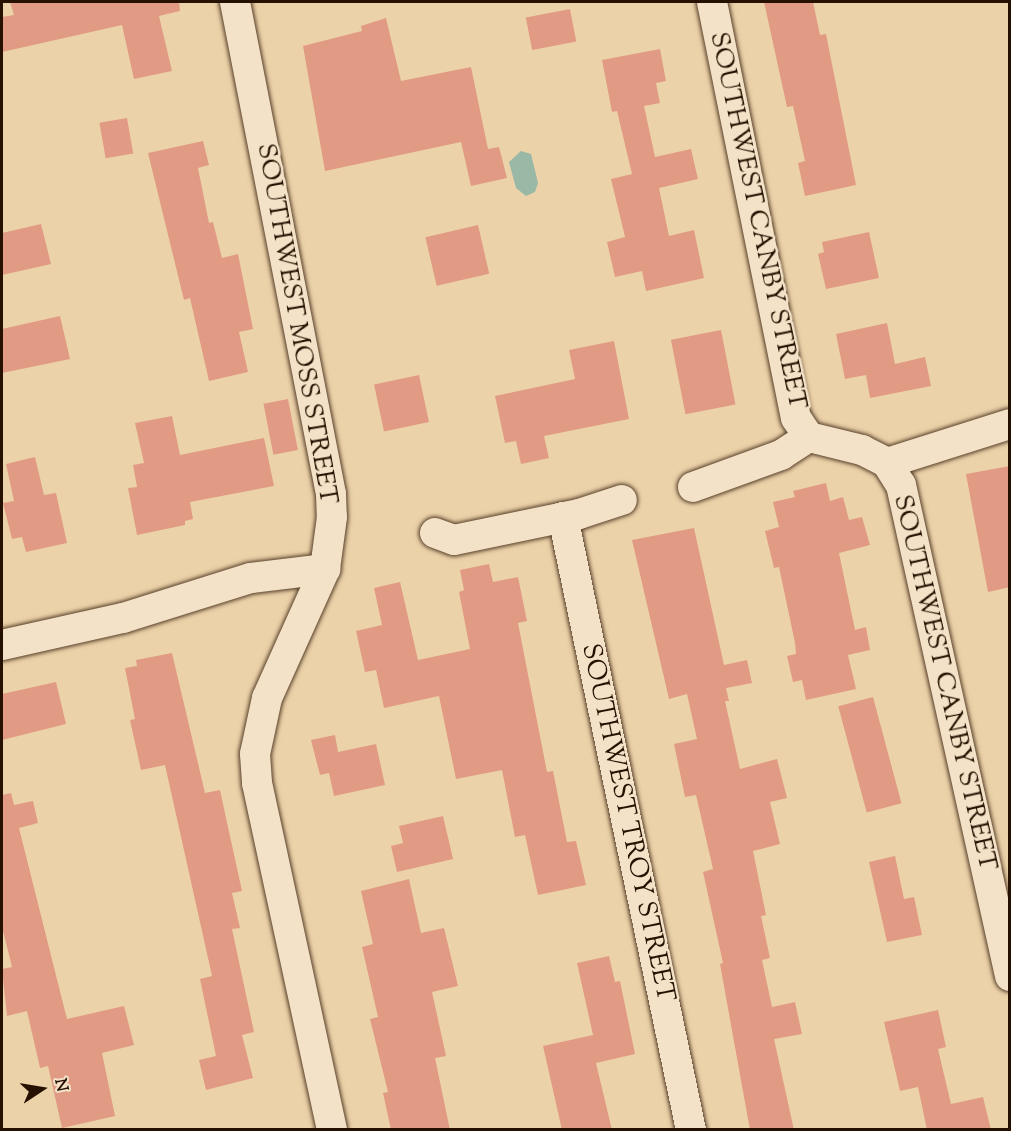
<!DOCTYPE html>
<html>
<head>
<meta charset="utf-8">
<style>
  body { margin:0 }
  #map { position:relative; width:1011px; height:1131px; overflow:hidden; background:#ecd2a9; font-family:"Sorts Mill Goudy",serif }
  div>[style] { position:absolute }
  .water>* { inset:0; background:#99b8a6 }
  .building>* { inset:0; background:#e19b84; transform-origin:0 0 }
  .roads { filter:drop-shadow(0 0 2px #58402a) drop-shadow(0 0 2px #58402a) }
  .minor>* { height:30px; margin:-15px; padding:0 15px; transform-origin:15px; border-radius:15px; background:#f3e2c7 }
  span { translate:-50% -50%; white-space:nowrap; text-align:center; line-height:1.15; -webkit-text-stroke:5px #f3e2c7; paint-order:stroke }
  .street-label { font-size:26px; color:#261000 }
  .frame { position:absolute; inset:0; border:3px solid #261000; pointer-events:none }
  .north { position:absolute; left:12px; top:1059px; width:60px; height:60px; -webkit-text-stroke:4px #f3e2c7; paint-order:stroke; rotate:78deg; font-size:16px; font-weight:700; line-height:24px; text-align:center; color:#261000 }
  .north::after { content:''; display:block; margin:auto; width:21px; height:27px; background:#261000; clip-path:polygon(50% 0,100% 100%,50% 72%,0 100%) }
</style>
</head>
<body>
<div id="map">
  <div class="water">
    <div style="clip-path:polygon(521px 151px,531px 154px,538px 183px,535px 192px,526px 196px,516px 188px,509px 162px)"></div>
  </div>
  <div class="building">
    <div style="clip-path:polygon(10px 2px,179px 2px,180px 11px,159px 16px,172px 71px,134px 79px,122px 25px,2px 52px,2px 17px,14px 15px)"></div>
    <div style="clip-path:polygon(764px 2px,813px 2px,820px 35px,826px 34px,856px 185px,805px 196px,798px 163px,805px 161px,793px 106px,787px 107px)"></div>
    <div style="left:570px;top:9px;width:33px;height:45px;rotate:79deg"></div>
    <div style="clip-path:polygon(386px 18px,401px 81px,471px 67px,488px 149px,499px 147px,507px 178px,471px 186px,461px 142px,325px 171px,303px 46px,362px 31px,361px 26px)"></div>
    <div style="clip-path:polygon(660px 49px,666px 81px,656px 83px,660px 103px,644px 106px,655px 157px,691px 149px,698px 179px,659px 188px,669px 236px,694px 230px,704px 278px,646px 291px,642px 271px,615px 277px,607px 242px,625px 237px,611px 179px,632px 174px,617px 111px,612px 112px,602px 60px)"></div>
    <div style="left:127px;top:118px;width:36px;height:28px;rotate:80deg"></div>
    <div style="clip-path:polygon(203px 141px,209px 165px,198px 168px,209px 223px,213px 222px,222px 258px,238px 254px,253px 329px,239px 332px,248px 372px,209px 381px,190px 298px,184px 300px,148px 153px)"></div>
    <div style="clip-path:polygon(41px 224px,51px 264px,2px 275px,2px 233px)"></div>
    <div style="left:478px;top:225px;width:50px;height:54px;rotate:77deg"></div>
    <div style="clip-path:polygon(869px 232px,879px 278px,826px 289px,818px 254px,824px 252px,822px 242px)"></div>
    <div style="clip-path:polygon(60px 316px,70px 359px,2px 373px,2px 329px)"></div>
    <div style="clip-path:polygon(887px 323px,895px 364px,925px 357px,931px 386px,870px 398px,866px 375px,845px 379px,836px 334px)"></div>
    <div style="left:721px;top:330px;width:76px;height:51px;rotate:79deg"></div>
    <div style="clip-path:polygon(614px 341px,629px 419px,544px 436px,549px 458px,521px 464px,516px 441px,505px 443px,495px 396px,575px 379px,569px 350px)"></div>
    <div style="left:419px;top:375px;width:48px;height:46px;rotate:78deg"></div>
    <div style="left:288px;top:399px;width:52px;height:25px;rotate:79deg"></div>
    <div style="clip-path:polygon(172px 416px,180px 455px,264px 438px,274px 486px,190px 502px,193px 519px,185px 521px,185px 525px,137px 535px,128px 488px,137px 487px,133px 465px,144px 463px,135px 423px)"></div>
    <div style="clip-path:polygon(35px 457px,44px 495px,56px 493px,67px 543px,26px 552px,22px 537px,12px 539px,3px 503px,14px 501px,6px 464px)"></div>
    <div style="clip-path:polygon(1010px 466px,1010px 587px,988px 592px,966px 474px)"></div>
    <div style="clip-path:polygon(826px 483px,830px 501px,843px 497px,849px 520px,862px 517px,870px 545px,839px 553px,855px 630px,866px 627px,870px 650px,848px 655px,856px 689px,806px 700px,802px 680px,793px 682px,787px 656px,796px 654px,795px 643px,779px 567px,774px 568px,765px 531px,779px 527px,773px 502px,795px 497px,793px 491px)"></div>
    <div style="clip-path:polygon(694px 528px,724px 665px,747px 660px,752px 683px,726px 688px,729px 701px,725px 701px,740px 769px,777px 759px,787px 798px,770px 802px,780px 844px,753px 851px,766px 915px,761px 916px,770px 958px,762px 960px,772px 1007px,795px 1002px,802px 1034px,774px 1039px,794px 1130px,750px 1130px,720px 964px,723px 963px,703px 872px,713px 869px,696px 795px,685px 797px,674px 744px,697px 739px,687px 694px,669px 699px,632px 540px)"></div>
    <div style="clip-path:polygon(489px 564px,493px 582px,518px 577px,527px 621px,518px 623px,547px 772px,553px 771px,567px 842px,576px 841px,586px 885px,538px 895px,525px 835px,515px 837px,502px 770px,456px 779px,439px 696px,384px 708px,376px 670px,365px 672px,356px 631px,382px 625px,374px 588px,400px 582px,418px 660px,470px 649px,459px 592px,464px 590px,460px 570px)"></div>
    <div style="clip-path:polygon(172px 653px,205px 793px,220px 790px,228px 827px,242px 891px,232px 893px,240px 928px,232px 929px,254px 1032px,242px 1035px,253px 1078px,206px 1090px,199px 1060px,216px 1056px,200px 979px,212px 976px,165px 765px,141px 770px,130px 720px,135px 719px,125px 668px,137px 666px,136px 660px)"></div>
    <div style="clip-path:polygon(56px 682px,66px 724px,2px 740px,2px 694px)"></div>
    <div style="left:873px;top:697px;width:110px;height:36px;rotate:75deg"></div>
    <div style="clip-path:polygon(335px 735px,338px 752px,376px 744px,385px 785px,334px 796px,329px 773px,320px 775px,311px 740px)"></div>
    <div style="clip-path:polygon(11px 793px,14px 805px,33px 801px,38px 823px,19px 828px,67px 1019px,124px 1006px,134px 1045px,102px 1053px,115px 1116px,62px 1128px,48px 1066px,40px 1068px,27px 1011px,7px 1016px,2px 969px,12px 967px,2px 927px,2px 795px)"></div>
    <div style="clip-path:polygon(443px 816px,453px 859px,397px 872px,391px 846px,403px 843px,399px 826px)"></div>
    <div style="clip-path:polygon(895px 856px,904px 899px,914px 897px,922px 935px,887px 942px,869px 862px)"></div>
    <div style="clip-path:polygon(409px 879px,421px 933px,444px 928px,458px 986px,432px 992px,446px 1056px,435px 1058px,450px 1130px,391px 1130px,383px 1093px,388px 1092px,370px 1019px,378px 1017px,362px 947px,373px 944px,361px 891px)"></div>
    <div style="clip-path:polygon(609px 956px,615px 982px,620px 981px,635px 1054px,596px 1063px,612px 1130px,562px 1130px,543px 1046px,593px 1035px,577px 963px)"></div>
    <div style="clip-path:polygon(938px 1010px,946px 1047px,938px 1049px,951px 1104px,983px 1097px,991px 1130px,927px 1130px,918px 1087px,900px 1091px,884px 1022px)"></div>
  </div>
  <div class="roads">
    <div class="minor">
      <div style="left:235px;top:2px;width:501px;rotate:78.96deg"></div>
      <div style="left:331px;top:494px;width:23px;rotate:88deg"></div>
      <div style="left:332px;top:517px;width:52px;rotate:97.7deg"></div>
      <div style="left:325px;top:569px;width:141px;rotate:114.2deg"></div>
      <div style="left:267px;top:698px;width:57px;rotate:102.1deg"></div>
      <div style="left:255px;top:754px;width:29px;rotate:86deg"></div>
      <div style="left:257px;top:783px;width:355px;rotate:77.8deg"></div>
      <div style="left:712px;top:2px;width:424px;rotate:78.6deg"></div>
      <div style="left:796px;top:418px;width:23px;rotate:56deg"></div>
      <div style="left:809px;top:437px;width:55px;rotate:13.8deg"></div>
      <div style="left:862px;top:450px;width:28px;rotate:27deg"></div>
      <div style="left:887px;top:463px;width:26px;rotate:58deg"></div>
      <div style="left:901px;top:485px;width:503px;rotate:77.48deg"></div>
      <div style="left:887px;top:463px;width:129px;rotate:-17.6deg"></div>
      <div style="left:693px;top:487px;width:94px;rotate:-20deg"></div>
      <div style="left:781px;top:455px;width:33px;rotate:-33deg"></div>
      <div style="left:563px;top:517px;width:626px;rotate:78.21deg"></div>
      <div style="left:435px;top:533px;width:20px;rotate:20deg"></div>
      <div style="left:454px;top:540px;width:128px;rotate:-11.7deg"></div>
      <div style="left:579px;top:514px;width:45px;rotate:-18deg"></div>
      <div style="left:2px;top:645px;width:124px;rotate:-12.6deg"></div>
      <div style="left:123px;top:618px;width:134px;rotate:-17.4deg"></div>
      <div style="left:251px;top:578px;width:75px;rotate:-6.9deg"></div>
    </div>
  </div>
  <div class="street-label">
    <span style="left:757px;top:221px;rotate:78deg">SOUTHWEST CANBY STREET</span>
    <span style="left:296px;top:324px;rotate:80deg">SOUTHWEST MOSS STREET</span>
    <span style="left:944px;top:683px;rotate:77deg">SOUTHWEST CANBY STREET</span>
    <span style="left:627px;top:823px;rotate:78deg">SOUTHWEST TROY STREET</span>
  </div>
  <div class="frame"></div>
  <div class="north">N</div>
</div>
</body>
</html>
